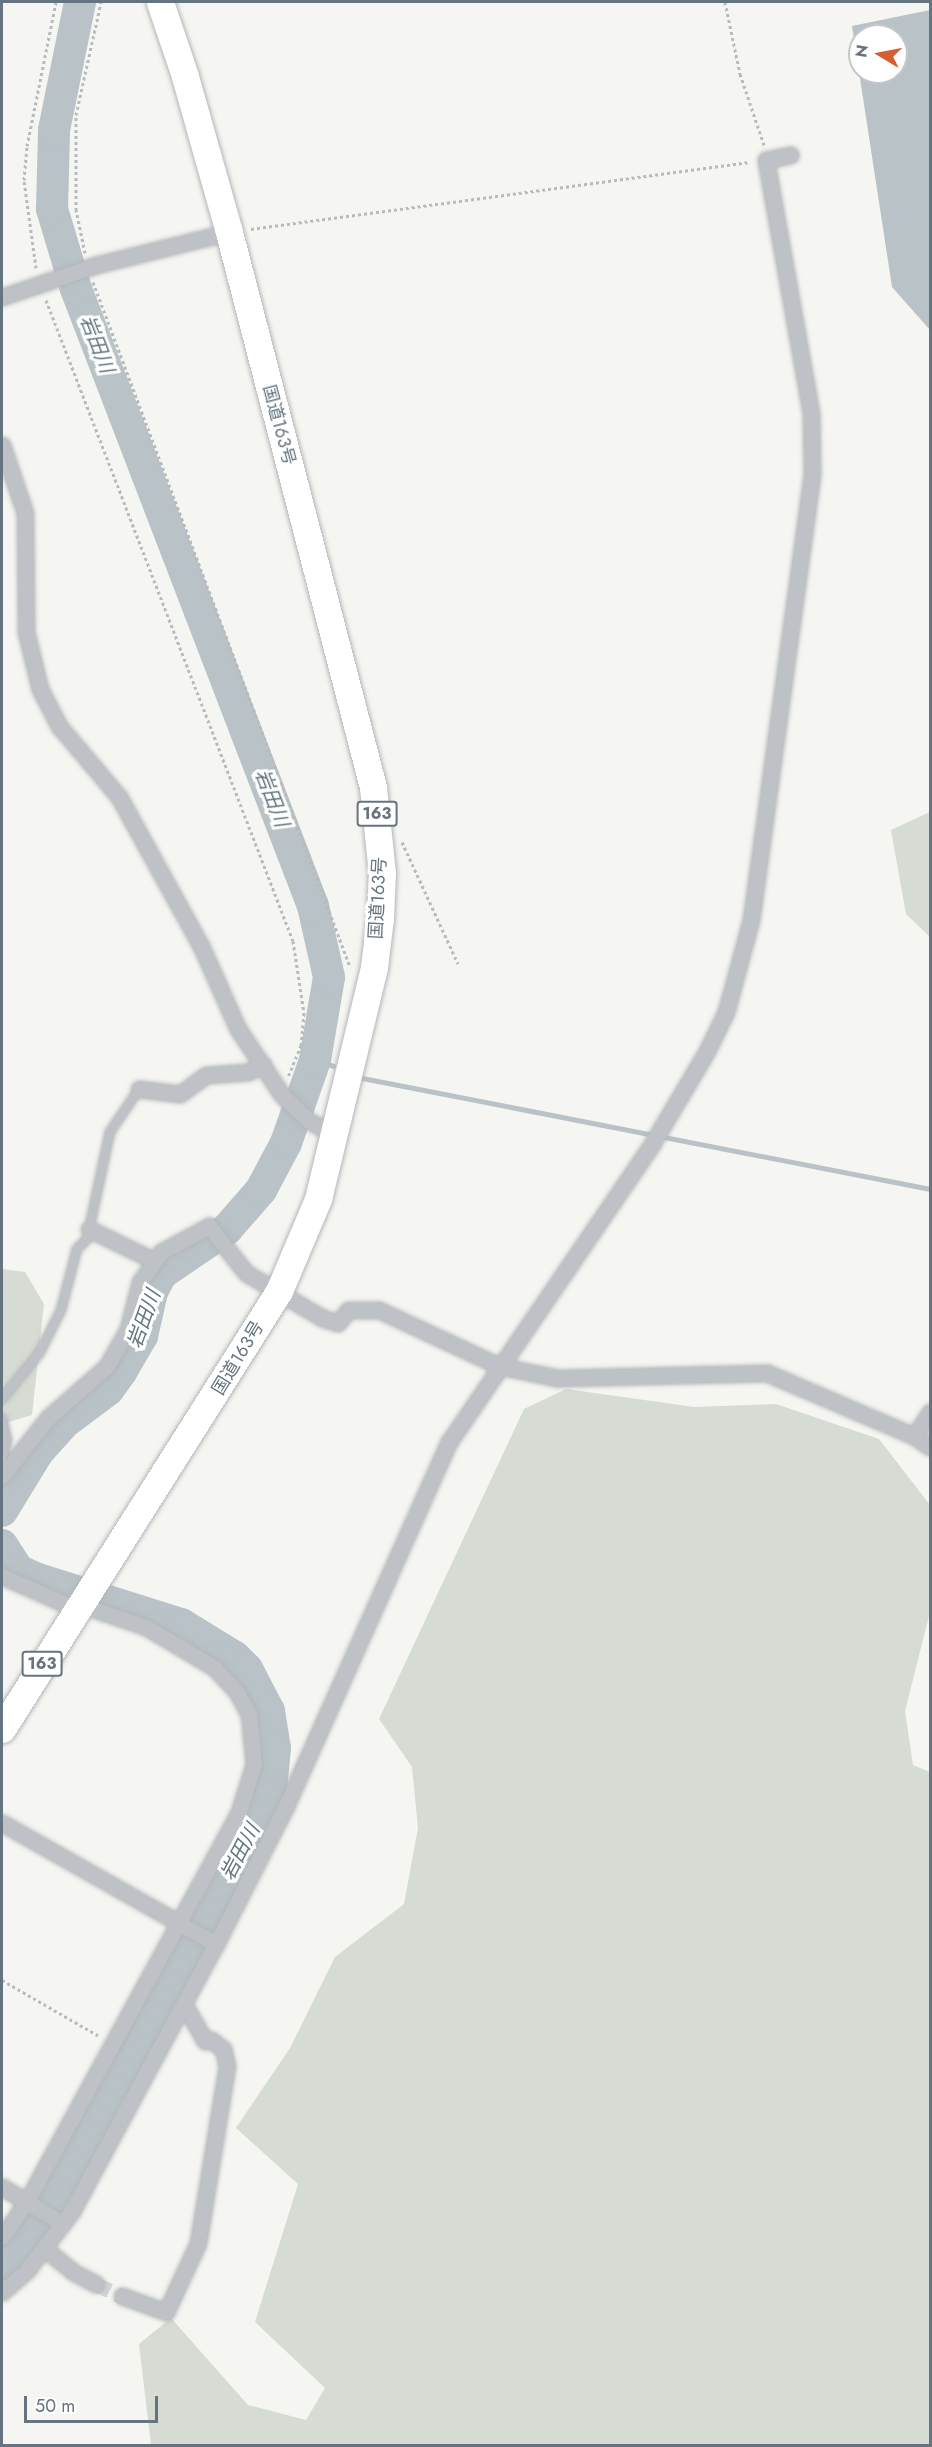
<!DOCTYPE html>
<html>
<head>
<meta charset="utf-8">
<style>
  body { margin:0 }
  #map { position:relative; width:932px; height:2447px; overflow:hidden; background:#f5f5f1; font-family:Jost,"Noto Sans JP",sans-serif }
  div>[style] { position:absolute }
  .green>* { inset:0; background:#d6dbd3 }
  .water>* { inset:0; background:#b8c2c7 }
  .stream>* { height:5px; margin:-2.5px; padding:0 2.5px; transform-origin:2.5px; border-radius:2.5px; background:#b8c2c7 }
  .river>* { height:32px; margin:-16px; padding:0 16px; transform-origin:16px; border-radius:16px; background:#b8c2c7 }
  .street-tunnel>* { height:15px; margin-top:-7.5px; transform-origin:0; background:repeating-linear-gradient(90deg,#d1d4d5 0 15px,transparent 0 23px) }
  .path>* { height:3px; margin-top:-1.5px; transform-origin:0; background:repeating-linear-gradient(90deg,#b8babd 0 3px,transparent 0 6px) }
  .roads { filter:drop-shadow(0 0 2px #b3b6b9) drop-shadow(0 0 2px #b3b6b9) }
  .lane>* { height:8px; margin:-4px; padding:0 4px; transform-origin:4px; border-radius:4px; background:#bec1c5 }
  .street>* { height:15px; margin:-7.5px; padding:0 7.5px; transform-origin:7.5px; border-radius:7.5px; background:#bec1c5 }
  .highway>* { height:27px; margin:-13.5px; padding:0 13.5px; transform-origin:13.5px; border-radius:13.5px; background:#fff }
  span { translate:-50% -50%; white-space:nowrap; text-align:center; line-height:1.15; -webkit-text-stroke:6px #fff; paint-order:stroke }
  .shield-label span { padding:2px 4px; background:#fff; border:2px solid; border-radius:4px; -webkit-text-stroke-width:0 }
  .shield-label { font-size:16px; color:#667380; font-weight:700 }
  .street-label { font-size:18px; color:#667380 }
  .water-label { font-size:20px; color:#62747d; font-style:italic }
  .frame { position:absolute; inset:0; border:3px solid #667380; pointer-events:none }
  .north { position:absolute; left:848px; top:24px; width:60px; height:60px; box-sizing:border-box; background:#fff; border:2px solid #c2c7cc; border-radius:50%; rotate:280deg; font-size:16px; font-weight:700; line-height:24px; text-align:center; color:#667380 }
  .north::after { content:''; display:block; margin:auto; width:21px; height:27px; background:#d36033; clip-path:polygon(50% 0,100% 100%,50% 72%,0 100%) }
  .scale { position:absolute; left:24px; top:2396px; width:134px; height:27px; box-sizing:border-box; border:3px solid #667380; border-top:0; padding-left:8px; font-size:18px; line-height:21px; white-space:nowrap; color:#667380; -webkit-text-stroke:4px #fff; paint-order:stroke }
</style>
</head>
<body>
<div id="map">
  <div class="green">
    <div style="clip-path:polygon(930px 812px,930px 937px,906px 914px,891px 830px)"></div>
    <div style="clip-path:polygon(2px 1269px,25px 1272px,44px 1304px,32px 1415px,2px 1424px)"></div>
    <div style="clip-path:polygon(566px 1389px,694px 1407px,776px 1404px,879px 1439px,930px 1505px,930px 1612px,905px 1711px,913px 1765px,930px 1772px,930px 2445px,151px 2445px,139px 2344px,171px 2318px,248px 2405px,306px 2420px,325px 2388px,255px 2322px,298px 2184px,236px 2128px,290px 2048px,335px 1957px,404px 1904px,418px 1828px,412px 1767px,379px 1719px,524px 1409px)"></div>
  </div>
  <div class="water">
    <div style="clip-path:polygon(evenodd,930px 10px,930px 330px,892px 287px,852px 26px,930px 10px,860px 36px,896px 36px,896px 72px,860px 72px,860px 36px)"></div>
  </div>
  <div class="stream">
    <div style="left:315px;top:1060px;width:19px;rotate:18deg"></div>
    <div style="left:357px;top:1077px;width:584px;rotate:11.06deg"></div>
  </div>
  <div class="river">
    <div style="left:2px;top:1511px;width:69px;rotate:-58.6deg"></div>
    <div style="left:38px;top:1452px;width:39px;rotate:-48deg"></div>
    <div style="left:64px;top:1423px;width:55px;rotate:-36.9deg"></div>
    <div style="left:108px;top:1390px;width:22px;rotate:-54deg"></div>
    <div style="left:121px;top:1372px;width:42px;rotate:-59.7deg"></div>
    <div style="left:142px;top:1336px;width:45px;rotate:-77.2deg"></div>
    <div style="left:152px;top:1292px;width:20px;rotate:-63deg"></div>
    <div style="left:161px;top:1274px;width:80px;rotate:-34.3deg"></div>
    <div style="left:227px;top:1229px;width:52px;rotate:-48.9deg"></div>
    <div style="left:261px;top:1190px;width:53px;rotate:-62deg"></div>
    <div style="left:286px;top:1143px;width:88px;rotate:-70.7deg"></div>
    <div style="left:315px;top:1060px;width:84px;rotate:-80.4deg"></div>
    <div style="left:329px;top:977px;width:73px;rotate:-102.7deg"></div>
    <div style="left:313px;top:906px;width:661px;rotate:-111.01deg"></div>
    <div style="left:76px;top:289px;width:84px;rotate:-106.7deg"></div>
    <div style="left:52px;top:209px;width:79px;rotate:-88.5deg"></div>
    <div style="left:54px;top:130px;width:131px;rotate:-78.5deg"></div>
    <div style="left:2px;top:1545px;width:30px;rotate:57deg"></div>
    <div style="left:18px;top:1570px;width:19px;rotate:25deg"></div>
    <div style="left:35px;top:1578px;width:153px;rotate:17.5deg"></div>
    <div style="left:181px;top:1624px;width:63px;rotate:31.4deg"></div>
    <div style="left:235px;top:1657px;width:17px;rotate:45deg"></div>
    <div style="left:247px;top:1669px;width:47px;rotate:62.4deg"></div>
    <div style="left:269px;top:1711px;width:37px;rotate:81deg"></div>
    <div style="left:275px;top:1748px;width:42px;rotate:95.4deg"></div>
    <div style="left:271px;top:1790px;width:21px;rotate:113deg"></div>
    <div style="left:263px;top:1809px;width:449px;rotate:118.4deg"></div>
    <div style="left:49px;top:2204px;width:77px;rotate:127.6deg"></div>
  </div>
  <div class="street-tunnel">
    <div style="left:96px;top:2284px;width:29px;rotate:25deg"></div>
  </div>
  <div class="path">
    <div style="left:725px;top:2px;width:74px;rotate:78.2deg"></div>
    <div style="left:740px;top:74px;width:75px;rotate:71.3deg"></div>
    <div style="left:251px;top:229px;width:503px;rotate:-7.65deg"></div>
    <div style="left:85px;top:253px;width:44px;rotate:-101.8deg"></div>
    <div style="left:76px;top:210px;width:95px;rotate:-90deg"></div>
    <div style="left:76px;top:115px;width:116px;rotate:-77.5deg"></div>
    <div style="left:36px;top:268px;width:89px;rotate:-97.8deg"></div>
    <div style="left:24px;top:180px;width:34px;rotate:-85deg"></div>
    <div style="left:27px;top:146px;width:147px;rotate:-78.6deg"></div>
    <div style="left:93px;top:282px;width:732px;rotate:69.43deg"></div>
    <div style="left:46px;top:300px;width:687px;rotate:68.93deg"></div>
    <div style="left:293px;top:941px;width:73px;rotate:81.3deg"></div>
    <div style="left:304px;top:1013px;width:32px;rotate:95deg"></div>
    <div style="left:301px;top:1045px;width:35px;rotate:112deg"></div>
    <div style="left:402px;top:842px;width:134px;rotate:65.3deg"></div>
    <div style="left:2px;top:1980px;width:112px;rotate:30deg"></div>
  </div>
  <div class="roads">
    <div class="lane">
      <div style="left:2px;top:1399px;width:60px;rotate:-51deg"></div>
      <div style="left:40px;top:1352px;width:47px;rotate:-63.4deg"></div>
      <div style="left:61px;top:1310px;width:63px;rotate:-75.3deg"></div>
      <div style="left:77px;top:1249px;width:14px;rotate:-45deg"></div>
      <div style="left:87px;top:1239px;width:109px;rotate:-77.9deg"></div>
      <div style="left:110px;top:1132px;width:52px;rotate:-56deg"></div>
      <div style="left:2px;top:1419px;width:22px;rotate:77deg"></div>
      <div style="left:7px;top:1440px;width:21px;rotate:104deg"></div>
    </div>
    <div class="street">
      <div style="left:2px;top:297px;width:99px;rotate:-18.8deg"></div>
      <div style="left:96px;top:265px;width:137px;rotate:-13.9deg"></div>
      <div style="left:2px;top:445px;width:72px;rotate:71.3deg"></div>
      <div style="left:25px;top:513px;width:119px;rotate:89.5deg"></div>
      <div style="left:26px;top:632px;width:59px;rotate:76.2deg"></div>
      <div style="left:40px;top:689px;width:42px;rotate:62.8deg"></div>
      <div style="left:59px;top:726px;width:93px;rotate:49.8deg"></div>
      <div style="left:119px;top:797px;width:170px;rotate:61.2deg"></div>
      <div style="left:201px;top:946px;width:91px;rotate:66deg"></div>
      <div style="left:238px;top:1029px;width:79px;rotate:56.3deg"></div>
      <div style="left:282px;top:1095px;width:37px;rotate:44deg"></div>
      <div style="left:309px;top:1121px;width:27px;rotate:28deg"></div>
      <div style="left:139px;top:1089px;width:41px;rotate:7deg"></div>
      <div style="left:180px;top:1094px;width:32px;rotate:-36deg"></div>
      <div style="left:206px;top:1075px;width:42px;rotate:-4.1deg"></div>
      <div style="left:248px;top:1072px;width:17px;rotate:-25deg"></div>
      <div style="left:89px;top:1229px;width:73px;rotate:25.9deg"></div>
      <div style="left:914px;top:1436px;width:29px;rotate:-56deg"></div>
      <div style="left:2px;top:1476px;width:74px;rotate:-51.6deg"></div>
      <div style="left:48px;top:1418px;width:79px;rotate:-41.4deg"></div>
      <div style="left:107px;top:1366px;width:43px;rotate:-60.4deg"></div>
      <div style="left:128px;top:1329px;width:49px;rotate:-75.7deg"></div>
      <div style="left:140px;top:1282px;width:37px;rotate:-55deg"></div>
      <div style="left:161px;top:1252px;width:55px;rotate:-28.4deg"></div>
      <div style="left:209px;top:1226px;width:60px;rotate:51.8deg"></div>
      <div style="left:246px;top:1273px;width:88px;rotate:30.6deg"></div>
      <div style="left:322px;top:1318px;width:17px;rotate:17deg"></div>
      <div style="left:338px;top:1323px;width:16px;rotate:-52deg"></div>
      <div style="left:348px;top:1310px;width:31px"></div>
      <div style="left:379px;top:1310px;width:132px;rotate:25deg"></div>
      <div style="left:499px;top:1366px;width:59px;rotate:11.7deg"></div>
      <div style="left:557px;top:1378px;width:210px;rotate:-1.4deg"></div>
      <div style="left:767px;top:1373px;width:160px;rotate:23.2deg"></div>
      <div style="left:914px;top:1436px;width:19px;rotate:35deg"></div>
      <div style="left:2px;top:1576px;width:81px;rotate:24deg"></div>
      <div style="left:2px;top:1823px;width:246px;rotate:29.5deg"></div>
      <div style="left:2px;top:2187px;width:71px;rotate:31.2deg"></div>
      <div style="left:2px;top:2237px;width:44px;rotate:-55.2deg"></div>
      <div style="left:27px;top:2201px;width:443px;rotate:-61.4deg"></div>
      <div style="left:239px;top:1812px;width:50px;rotate:-72.6deg"></div>
      <div style="left:254px;top:1764px;width:50px;rotate:-95.7deg"></div>
      <div style="left:249px;top:1714px;width:25px;rotate:-119deg"></div>
      <div style="left:237px;top:1692px;width:33px;rotate:-133deg"></div>
      <div style="left:215px;top:1668px;width:80px;rotate:-149.3deg"></div>
      <div style="left:146px;top:1627px;width:71px;rotate:-161.1deg"></div>
      <div style="left:45px;top:2249px;width:36px;rotate:39deg"></div>
      <div style="left:73px;top:2272px;width:26px;rotate:28deg"></div>
      <div style="left:2px;top:2292px;width:35px;rotate:-41deg"></div>
      <div style="left:28px;top:2269px;width:73px;rotate:-52.8deg"></div>
      <div style="left:72px;top:2211px;width:303px;rotate:-61.7deg"></div>
      <div style="left:216px;top:1944px;width:155px;rotate:-63.1deg"></div>
      <div style="left:286px;top:1806px;width:399px;rotate:-65.9deg"></div>
      <div style="left:449px;top:1442px;width:361px;rotate:-55.7deg"></div>
      <div style="left:652px;top:1144px;width:108px;rotate:-59.4deg"></div>
      <div style="left:707px;top:1051px;width:43px;rotate:-64deg"></div>
      <div style="left:726px;top:1012px;width:95px;rotate:-74.8deg"></div>
      <div style="left:751px;top:920px;width:450px;rotate:-82.2deg"></div>
      <div style="left:812px;top:474px;width:61px;rotate:-90.9deg"></div>
      <div style="left:811px;top:413px;width:257px;rotate:-100.1deg"></div>
      <div style="left:766px;top:160px;width:25px;rotate:-12deg"></div>
      <div style="left:122px;top:2296px;width:47px;rotate:20deg"></div>
      <div style="left:166px;top:2312px;width:76px;rotate:-65.1deg"></div>
      <div style="left:198px;top:2243px;width:179px;rotate:-80.7deg"></div>
      <div style="left:227px;top:2066px;width:17px;rotate:-103deg"></div>
      <div style="left:223px;top:2049px;width:15px;rotate:-143deg"></div>
      <div style="left:211px;top:2040px;width:6px;rotate:171deg"></div>
      <div style="left:205px;top:2041px;width:43px;rotate:-119.6deg"></div>
    </div>
    <div class="highway">
      <div style="left:2px;top:1729px;width:518px;rotate:-57.69deg"></div>
      <div style="left:279px;top:1291px;width:100px;rotate:-67deg"></div>
      <div style="left:318px;top:1199px;width:239px;rotate:-76.4deg"></div>
      <div style="left:374px;top:967px;width:49px;rotate:-83deg"></div>
      <div style="left:380px;top:918px;width:45px;rotate:-87.5deg"></div>
      <div style="left:382px;top:873px;width:86px;rotate:-96deg"></div>
      <div style="left:373px;top:787px;width:573px;rotate:-104.55deg"></div>
      <div style="left:229px;top:232px;width:162px;rotate:-105.8deg"></div>
      <div style="left:185px;top:76px;width:78px;rotate:-108.7deg"></div>
    </div>
  </div>
  <div class="shield-label">
    <span style="left:377px;top:814px">163</span>
    <span style="left:42px;top:1664px">163</span>
  </div>
  <div class="street-label">
    <span style="left:279px;top:425px;rotate:75deg">国道163号</span>
    <span style="left:378px;top:898px;rotate:-87deg">国道163号</span>
    <span style="left:238px;top:1358px;rotate:-59deg">国道163号</span>
  </div>
  <div class="water-label">
    <span style="left:97px;top:344px;rotate:69deg">岩田川</span>
    <span style="left:272px;top:798px;rotate:69deg">岩田川</span>
    <span style="left:144px;top:1319px;rotate:-70deg">岩田川</span>
    <span style="left:240px;top:1852px;rotate:-62deg">岩田川</span>
  </div>
  <div class="frame"></div>
  <div class="north">N</div>
  <div class="scale">50 m</div>
</div>
</body>
</html>
